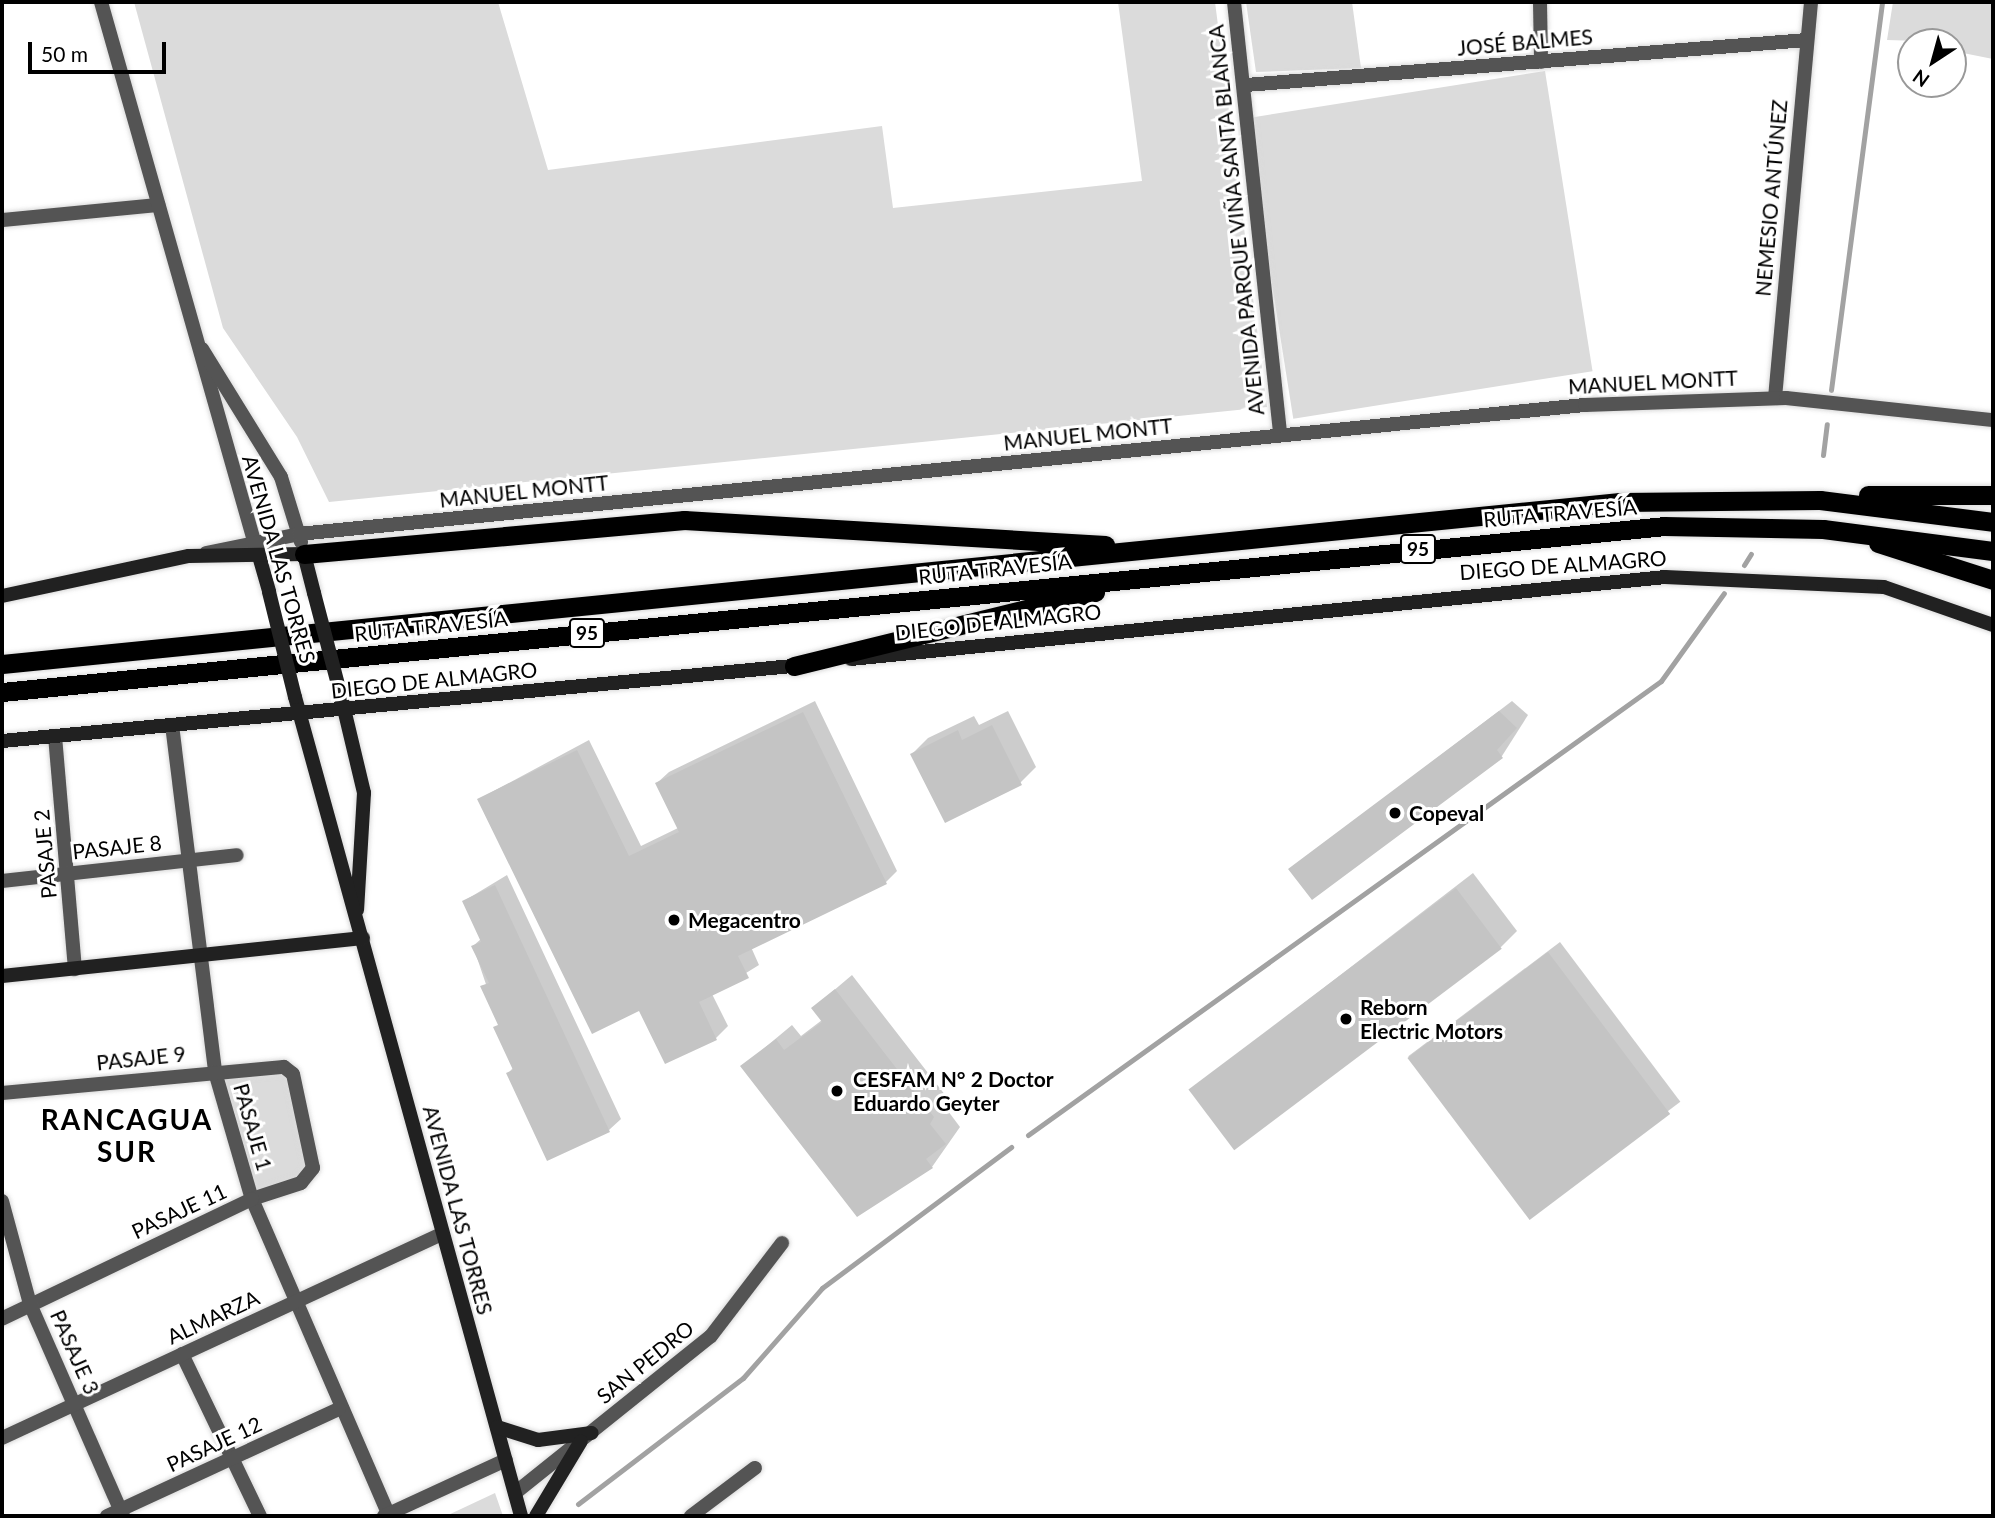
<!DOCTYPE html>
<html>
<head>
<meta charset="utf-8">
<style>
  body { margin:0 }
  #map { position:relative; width:1995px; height:1518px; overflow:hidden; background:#fff; font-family:Lato,sans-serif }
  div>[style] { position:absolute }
  .green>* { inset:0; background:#dbdbdb; transform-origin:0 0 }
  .shadow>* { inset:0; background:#0003; transform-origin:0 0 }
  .stream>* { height:5px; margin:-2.5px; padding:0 2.5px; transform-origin:2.5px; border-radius:2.5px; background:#a2a2a2 }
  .building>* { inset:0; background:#c4c4c4; transform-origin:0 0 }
  .roads { filter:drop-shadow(0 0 2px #dbdbdb) drop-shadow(0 0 2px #dbdbdb) }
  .minor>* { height:14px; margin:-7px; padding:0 7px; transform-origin:7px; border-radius:7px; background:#545454 }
  .tertiary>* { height:14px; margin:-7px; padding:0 7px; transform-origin:7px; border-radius:7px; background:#545454 }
  .secondary>* { height:14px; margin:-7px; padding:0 7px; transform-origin:7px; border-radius:7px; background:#212121 }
  .trunk>* { height:19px; margin:-9.5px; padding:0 9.5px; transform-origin:9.5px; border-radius:9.5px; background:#000 }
  .secondary-bridge>* { height:14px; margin:-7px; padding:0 7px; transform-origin:7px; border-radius:7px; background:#212121 }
  .dots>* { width:19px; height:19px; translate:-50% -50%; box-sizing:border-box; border:4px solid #fff; border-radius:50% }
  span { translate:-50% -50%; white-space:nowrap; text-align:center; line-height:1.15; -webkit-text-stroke:6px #fff; paint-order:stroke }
  .shield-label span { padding:2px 5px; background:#fff; border:2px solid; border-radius:5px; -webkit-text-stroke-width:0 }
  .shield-label { font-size:19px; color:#000; font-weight:700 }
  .street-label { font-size:21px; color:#000 }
  .poi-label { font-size:21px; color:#000; font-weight:700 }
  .left { translate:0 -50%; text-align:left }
  .district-label { font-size:28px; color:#000; font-weight:700; letter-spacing:2px }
  .frame { position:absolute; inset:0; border:4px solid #000; pointer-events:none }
  .north { position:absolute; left:1897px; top:28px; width:70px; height:70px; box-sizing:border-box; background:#fff; border:2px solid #999; border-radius:50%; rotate:216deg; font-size:19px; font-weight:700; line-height:28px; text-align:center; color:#000 }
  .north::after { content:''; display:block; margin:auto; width:24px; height:32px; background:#000; clip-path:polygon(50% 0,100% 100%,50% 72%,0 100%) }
  .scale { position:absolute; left:28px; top:42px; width:138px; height:32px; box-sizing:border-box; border:4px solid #000; border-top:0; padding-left:9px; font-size:21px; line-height:24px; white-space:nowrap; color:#000; -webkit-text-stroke:5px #fff; paint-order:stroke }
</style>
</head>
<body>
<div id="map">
  <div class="green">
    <div style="clip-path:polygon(134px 2px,498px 2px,548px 170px,882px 126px,893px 208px,1142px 181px,1118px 2px,1215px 2px,1267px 407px,329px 502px,297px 437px,223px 328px)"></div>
    <div style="clip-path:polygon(1246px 2px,1352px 2px,1361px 68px,1256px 72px)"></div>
    <div style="clip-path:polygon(1893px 2px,1993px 2px,1993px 59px,1953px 51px,1953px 42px,1887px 40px)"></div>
    <div style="left:1545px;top:71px;width:304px;height:303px;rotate:81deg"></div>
    <div style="clip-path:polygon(284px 1067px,313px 1168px,301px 1183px,252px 1199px,215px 1072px)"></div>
    <div style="clip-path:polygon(495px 1493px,503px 1516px,446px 1516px)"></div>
  </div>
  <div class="shadow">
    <div style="clip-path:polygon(815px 701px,897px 871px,886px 882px,751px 947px,759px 965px,712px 994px,728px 1026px,716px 1038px,640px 1009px,479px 799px,589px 740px,641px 846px,678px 828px,657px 783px,669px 772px)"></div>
    <div style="clip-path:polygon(1512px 701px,1528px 715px,1502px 756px,1291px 869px)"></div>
    <div style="clip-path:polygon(1008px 711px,1036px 767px,1020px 783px,912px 754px,928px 738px,974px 716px,979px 725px)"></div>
    <div style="clip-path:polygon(1473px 873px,1517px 931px,1501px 947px,1191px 1090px)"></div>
    <div style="clip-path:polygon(507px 875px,621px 1119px,609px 1130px,508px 1073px,514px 1067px,473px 946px,481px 939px,464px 901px)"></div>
    <div style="left:1560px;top:942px;width:200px;height:190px;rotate:53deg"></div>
    <div style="clip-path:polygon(852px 975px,949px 1100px,945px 1107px,960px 1127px,932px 1167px,743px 1066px,792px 1025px,801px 1036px,822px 1020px,813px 1008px)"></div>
  </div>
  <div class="stream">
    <div style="left:1831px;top:390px;width:391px;rotate:-82.5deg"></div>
    <div style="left:1823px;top:455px;width:31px;rotate:-83deg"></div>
    <div style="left:1744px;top:565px;width:13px;rotate:-58deg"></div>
    <div style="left:1028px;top:1135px;width:779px;rotate:-35.65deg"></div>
    <div style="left:1661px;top:681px;width:108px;rotate:-54.4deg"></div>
    <div style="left:578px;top:1504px;width:208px;rotate:-37.4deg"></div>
    <div style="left:743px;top:1378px;width:120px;rotate:-48.7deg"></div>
    <div style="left:822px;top:1288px;width:236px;rotate:-36.7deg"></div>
  </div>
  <div class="building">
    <div style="clip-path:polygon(1499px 711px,1517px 728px,1497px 750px,1503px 758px,1312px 900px,1288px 869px)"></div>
    <div style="clip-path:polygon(803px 712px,887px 884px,738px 956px,749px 978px,699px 1002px,717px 1040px,665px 1064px,639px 1011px,592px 1034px,477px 799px,577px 750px,629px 856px,679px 832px,655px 783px)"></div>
    <div style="clip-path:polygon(992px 725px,1022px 785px,945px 823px,910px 754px,958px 730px,962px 740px)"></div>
    <div style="clip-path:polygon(495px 885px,610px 1132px,547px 1161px,506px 1073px,513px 1070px,493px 1027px,498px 1025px,480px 986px,489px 983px,471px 946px,481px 942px,462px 901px)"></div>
    <div style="left:1456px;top:888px;width:76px;height:335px;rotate:53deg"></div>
    <div style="left:1548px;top:952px;width:203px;height:176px;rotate:53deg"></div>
    <div style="clip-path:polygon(835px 989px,934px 1117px,930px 1124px,946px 1144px,926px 1159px,933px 1168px,857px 1217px,740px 1066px,776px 1039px,784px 1050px,822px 1022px,811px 1008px)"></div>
  </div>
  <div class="roads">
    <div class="minor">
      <div style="left:1540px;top:2px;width:60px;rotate:89deg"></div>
      <div style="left:1246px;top:85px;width:563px;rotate:-4.59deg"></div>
      <div style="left:2px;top:220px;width:157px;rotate:-5.5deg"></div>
      <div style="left:1775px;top:398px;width:398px;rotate:-84.8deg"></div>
      <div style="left:172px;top:725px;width:350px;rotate:82.9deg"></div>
      <div style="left:215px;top:1072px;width:132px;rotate:73.8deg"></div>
      <div style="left:252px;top:1199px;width:343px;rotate:66.6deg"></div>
      <div style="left:55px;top:736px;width:234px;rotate:85.1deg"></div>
      <div style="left:2px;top:881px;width:236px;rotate:-6.3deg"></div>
      <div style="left:2px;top:1093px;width:283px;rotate:-5.3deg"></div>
      <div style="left:284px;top:1067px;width:11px;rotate:38deg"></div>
      <div style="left:293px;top:1074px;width:96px;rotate:78deg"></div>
      <div style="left:313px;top:1168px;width:19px;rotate:129deg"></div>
      <div style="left:301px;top:1183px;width:52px;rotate:161.9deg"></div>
      <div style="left:252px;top:1199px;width:277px;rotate:154.4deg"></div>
      <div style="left:2px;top:1201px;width:107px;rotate:74.8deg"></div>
      <div style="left:30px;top:1304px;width:232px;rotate:66.3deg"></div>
      <div style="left:182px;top:1354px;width:180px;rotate:64.3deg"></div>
      <div style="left:515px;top:1493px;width:251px;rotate:-38.7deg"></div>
      <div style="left:711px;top:1336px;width:117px;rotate:-52.6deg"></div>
      <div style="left:107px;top:1516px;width:255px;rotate:-24.8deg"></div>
      <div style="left:691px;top:1516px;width:80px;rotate:-36.9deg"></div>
    </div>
    <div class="tertiary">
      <div style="left:101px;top:2px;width:568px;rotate:74.15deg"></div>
      <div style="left:1234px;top:2px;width:433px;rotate:83.9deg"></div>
      <div style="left:202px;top:349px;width:150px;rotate:58.3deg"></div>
      <div style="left:281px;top:477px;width:68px;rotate:72.9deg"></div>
      <div style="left:206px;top:553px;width:95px;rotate:-11.5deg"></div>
      <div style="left:299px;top:534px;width:1292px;rotate:-5.73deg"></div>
      <div style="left:1585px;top:405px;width:201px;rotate:-2deg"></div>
      <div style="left:1786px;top:398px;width:208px;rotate:6.1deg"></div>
      <div style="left:2px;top:1438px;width:485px;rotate:-24.9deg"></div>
      <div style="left:384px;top:1516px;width:134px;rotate:-24.7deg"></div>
    </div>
    <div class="secondary">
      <div style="left:259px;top:556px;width:37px;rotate:74deg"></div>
      <div style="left:2px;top:596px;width:191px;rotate:-12.1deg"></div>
      <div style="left:189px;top:556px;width:115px;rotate:-1deg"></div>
      <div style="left:304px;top:554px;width:40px;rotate:75.6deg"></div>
      <div style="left:851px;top:659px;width:818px;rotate:-5.75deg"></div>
      <div style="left:1665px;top:577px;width:219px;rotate:2.6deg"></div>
      <div style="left:1884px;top:587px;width:115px;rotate:19.2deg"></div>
      <div style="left:340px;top:692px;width:104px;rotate:76.6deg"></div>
      <div style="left:364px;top:793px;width:117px;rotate:93.4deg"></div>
      <div style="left:295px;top:697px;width:850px;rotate:74.57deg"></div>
      <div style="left:2px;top:741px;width:805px;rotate:-5.42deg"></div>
      <div style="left:2px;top:976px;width:363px;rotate:-6deg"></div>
      <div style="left:497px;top:1427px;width:43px;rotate:17.6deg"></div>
      <div style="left:538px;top:1440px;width:54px;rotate:-7.4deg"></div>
      <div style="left:536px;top:1516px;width:87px;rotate:-59deg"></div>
    </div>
    <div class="trunk">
      <div style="left:1868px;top:495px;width:125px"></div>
      <div style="left:1878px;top:543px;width:121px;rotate:17.8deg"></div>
      <div style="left:304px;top:554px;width:382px;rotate:-5.1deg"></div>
      <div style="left:684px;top:520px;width:422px;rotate:3.4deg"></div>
      <div style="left:2px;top:664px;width:1626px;rotate:-5.72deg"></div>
      <div style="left:1620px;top:502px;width:200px;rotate:-0.6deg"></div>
      <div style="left:1820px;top:500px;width:174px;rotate:7.2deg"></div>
      <div style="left:794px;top:666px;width:310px;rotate:-13.8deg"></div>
      <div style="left:2px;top:692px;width:1670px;rotate:-5.7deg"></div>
      <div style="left:1664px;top:526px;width:159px;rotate:1.1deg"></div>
      <div style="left:1823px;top:529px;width:171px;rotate:7.4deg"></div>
    </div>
  </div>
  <div class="secondary-bridge">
    <div style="left:269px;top:592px;width:108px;rotate:76.1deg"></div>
    <div style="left:314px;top:593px;width:102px;rotate:75.3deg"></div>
  </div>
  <div class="dots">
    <div style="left:1395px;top:813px;background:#000"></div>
    <div style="left:674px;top:920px;background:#000"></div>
    <div style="left:1346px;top:1019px;background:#000"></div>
    <div style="left:837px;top:1091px;background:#000"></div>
  </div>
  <div class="shield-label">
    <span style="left:1418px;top:549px">95</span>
    <span style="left:587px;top:633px">95</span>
  </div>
  <div class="street-label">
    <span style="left:1525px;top:42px;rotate:-5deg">JOSÉ BALMES</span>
    <span style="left:1771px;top:198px;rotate:-85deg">NEMESIO ANTÚNEZ</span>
    <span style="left:1236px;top:220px;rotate:-96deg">AVENIDA PARQUE VIÑA SANTA BLANCA</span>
    <span style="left:1653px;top:382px;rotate:-3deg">MANUEL MONTT</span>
    <span style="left:1088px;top:434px;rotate:-6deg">MANUEL MONTT</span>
    <span style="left:524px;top:491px;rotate:-6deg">MANUEL MONTT</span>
    <span style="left:1560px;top:513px;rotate:-5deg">RUTA TRAVESÍA</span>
    <span style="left:279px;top:559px;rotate:74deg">AVENIDA LAS TORRES</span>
    <span style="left:1563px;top:565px;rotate:-4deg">DIEGO DE ALMAGRO</span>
    <span style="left:995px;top:569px;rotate:-6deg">RUTA TRAVESÍA</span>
    <span style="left:998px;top:622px;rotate:-6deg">DIEGO DE ALMAGRO</span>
    <span style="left:431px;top:626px;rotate:-6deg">RUTA TRAVESÍA</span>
    <span style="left:434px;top:680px;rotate:-6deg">DIEGO DE ALMAGRO</span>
    <span style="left:117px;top:847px;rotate:-6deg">PASAJE 8</span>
    <span style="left:45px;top:854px;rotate:-95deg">PASAJE 2</span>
    <span style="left:141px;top:1058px;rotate:-6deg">PASAJE 9</span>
    <span style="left:253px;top:1127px;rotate:74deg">PASAJE 1</span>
    <span style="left:458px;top:1210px;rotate:75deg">AVENIDA LAS TORRES</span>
    <span style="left:179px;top:1211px;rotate:-25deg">PASAJE 11</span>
    <span style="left:213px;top:1317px;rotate:-25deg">ALMARZA</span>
    <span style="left:75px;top:1352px;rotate:66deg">PASAJE 3</span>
    <span style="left:645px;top:1362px;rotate:-39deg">SAN PEDRO</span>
    <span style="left:214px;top:1444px;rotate:-25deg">PASAJE 12</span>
  </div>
  <div class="poi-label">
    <span class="left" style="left:1409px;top:813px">Copeval</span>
    <span class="left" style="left:688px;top:920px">Megacentro</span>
    <span class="left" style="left:1360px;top:1019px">Reborn<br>Electric Motors</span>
    <span class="left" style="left:853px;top:1091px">CESFAM N° 2 Doctor<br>Eduardo Geyter</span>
  </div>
  <div class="district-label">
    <span style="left:127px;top:1135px">RANCAGUA<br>SUR</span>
  </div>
  <div class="frame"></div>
  <div class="north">N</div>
  <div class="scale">50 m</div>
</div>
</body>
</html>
